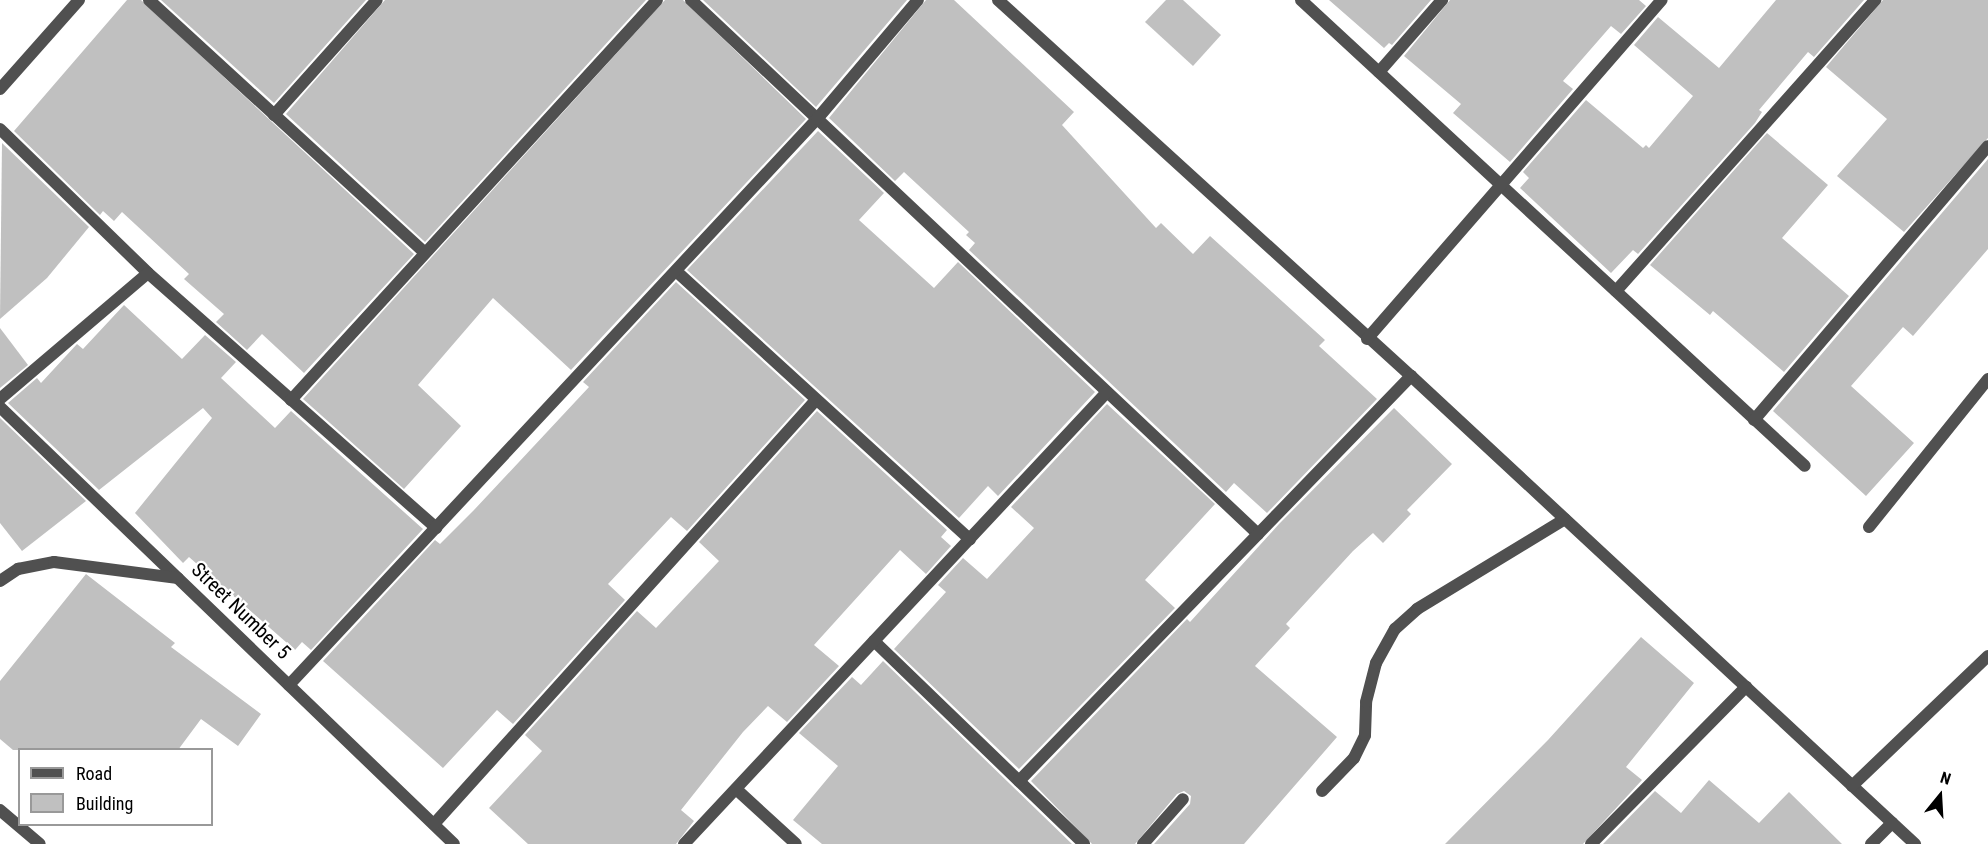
<!DOCTYPE html>
<html>
<head>
<meta charset="utf-8">
<style>
  body { margin:0 }
  #map { position:relative; width:1988px; height:844px; overflow:hidden; background:#fff; font-family:"Roboto Condensed",sans-serif }
  div>[style] { position:absolute }
  .building>* { inset:0; background:#c0c0c0 }
  .lane>* { height:12px; margin:-6px; padding:0 6px; transform-origin:6px; border-radius:6px; background:#505050 }
  .street>* { height:12px; margin:-6px; padding:0 6px; transform-origin:6px; border-radius:6px; background:#505050 }
  span { translate:-50% -50%; white-space:nowrap; text-align:center; line-height:1.15; -webkit-text-stroke:4.5px #fff; paint-order:stroke }
  .street-label { font-size:20px; color:#000 }
  .legend { position:absolute; left:18px; top:748px; width:195px; height:78px; box-sizing:border-box; background:#fff; border:2px solid #999; margin:0; padding:8px 10px; list-style:none; font-size:18px; color:#000 }
  .legend li { display:flex; align-items:center; gap:12px; height:30px }
  .legend b { width:30px; border:2px solid #999 }
  .north { position:absolute; left:1910px; top:766px; width:60px; height:60px; -webkit-text-stroke:4px #fff; paint-order:stroke; rotate:18deg; font-size:16px; font-weight:700; line-height:24px; text-align:center; color:#000 }
  .north::after { content:''; display:block; margin:auto; width:21px; height:27px; background:#000; clip-path:polygon(50% 0,100% 100%,50% 72%,0 100%) }
</style>
</head>
<body>
<div id="map">
  <div class="building">
    <div style="clip-path:polygon(127px 0,141px 0,414px 254px,304px 373px,262px 334px,247px 350px,216px 322px,224px 314px,184px 279px,189px 274px,122px 212px,114px 221px,103px 211px,100px 215px,14px 131px)"></div>
    <div style="clip-path:polygon(161px 0,366px 0,274px 103px)"></div>
    <div style="clip-path:polygon(385px 0,646px 0,425px 242px,286px 114px)"></div>
    <div style="clip-path:polygon(665px 0,683px 0,806px 119px,571px 370px,493px 298px,418px 385px,461px 426px,404px 489px,303px 399px)"></div>
    <div style="clip-path:polygon(703px 0,907px 0,816px 107px)"></div>
    <div style="clip-path:polygon(926px 0,954px 0,1074px 112px,1062px 125px,1156px 228px,1161px 223px,1193px 254px,1210px 236px,1325px 340px,1319px 346px,1377px 399px,1267px 513px,1234px 483px,1226px 492px,969px 250px,975px 243px,966px 235px,969px 232px,904px 172px,895px 181px,829px 118px)"></div>
    <div style="clip-path:polygon(1166px 0,1183px 0,1221px 35px,1193px 66px,1145px 22px)"></div>
    <div style="clip-path:polygon(1329px 0,1431px 0,1392px 45px,1389px 43px,1384px 48px)"></div>
    <div style="clip-path:polygon(1450px 0,1639px 0,1646px 6px,1621px 34px,1611px 26px,1563px 81px,1573px 89px,1510px 162px,1453px 113px,1461px 104px,1404px 56px)"></div>
    <div style="clip-path:polygon(1776px 0,1864px 0,1814px 57px,1808px 52px,1759px 110px,1762px 112px,1755px 123px,1638px 254px,1633px 250px,1611px 273px,1520px 188px,1529px 178px,1523px 172px,1586px 100px,1643px 148px,1646px 145px,1649px 148px,1693px 96px,1634px 45px,1658px 17px,1719px 68px)"></div>
    <div style="clip-path:polygon(1883px 0,1988px 0,1988px 138px,1904px 232px,1837px 176px,1887px 119px,1826px 67px)"></div>
    <div style="clip-path:polygon(818px 131px,884px 193px,859px 220px,934px 288px,958px 262px,1095px 392px,998px 496px,988px 486px,959px 518px,687px 270px)"></div>
    <div style="clip-path:polygon(1767px 133px,1828px 185px,1782px 238px,1849px 296px,1784px 372px,1713px 311px,1710px 315px,1650px 265px)"></div>
    <div style="clip-path:polygon(2px 143px,89px 227px,47px 278px,0 319px)"></div>
    <div style="clip-path:polygon(1988px 159px,1988px 249px,1913px 336px,1903px 327px,1851px 386px,1914px 443px,1866px 496px,1773px 411px)"></div>
    <div style="clip-path:polygon(676px 282px,805px 400px,687px 531px,671px 517px,608px 584px,625px 600px,513px 724px,497px 710px,443px 768px,323px 661px,435px 540px,440px 544px,474px 510px,589px 387px,583px 382px)"></div>
    <div style="clip-path:polygon(124px 305px,182px 359px,205px 335px,236px 362px,221px 378px,275px 428px,291px 411px,423px 529px,311px 650px,302px 642px,295px 650px,189px 557px,183px 563px,135px 513px,212px 418px,203px 408px,99px 490px,8px 403px,37px 378px,41px 383px,77px 344px,83px 349px)"></div>
    <div style="clip-path:polygon(0 328px,28px 365px,0 388px)"></div>
    <div style="clip-path:polygon(1107px 404px,1215px 504px,1145px 580px,1175px 608px,1019px 769px,894px 649px,946px 592px,938px 585px,963px 558px,987px 579px,1034px 528px,1011px 507px)"></div>
    <div style="clip-path:polygon(1394px 408px,1452px 464px,1407px 510px,1411px 514px,1383px 543px,1373px 533px,1353px 551px,1286px 624px,1290px 628px,1255px 666px,1337px 737px,1244px 844px,1154px 844px,1190px 804px,1191px 796px,1184px 791px,1177px 794px,1135px 844px,1092px 844px,1031px 781px,1187px 619px,1190px 622px,1279px 524px)"></div>
    <div style="clip-path:polygon(817px 411px,947px 530px,941px 537px,951px 546px,926px 574px,900px 550px,814px 645px,839px 666px,787px 722px,768px 706px,743px 732px,681px 810px,694px 821px,676px 844px,528px 844px,489px 808px,542px 751px,525px 735px,637px 611px,656px 628px,719px 561px,699px 542px)"></div>
    <div style="clip-path:polygon(0 418px,86px 501px,22px 551px,0 523px)"></div>
    <div style="clip-path:polygon(86px 574px,175px 643px,171px 647px,261px 714px,238px 746px,201px 719px,178px 750px,13px 750px,0 739px,0 681px)"></div>
    <div style="clip-path:polygon(1641px 637px,1694px 683px,1626px 767px,1642px 780px,1583px 844px,1445px 844px,1548px 740px)"></div>
    <div style="clip-path:polygon(883px 661px,1072px 844px,822px 844px,793px 820px,838px 766px,799px 733px,852px 677px,861px 685px)"></div>
    <div style="clip-path:polygon(1709px 780px,1759px 823px,1789px 792px,1842px 844px,1603px 844px,1655px 791px,1681px 813px)"></div>
  </div>
  <div class="lane">
    <div style="left:1322px;top:791px;width:46px;rotate:-45.9deg"></div>
    <div style="left:1354px;top:758px;width:25px;rotate:-64deg"></div>
    <div style="left:1365px;top:735px;width:33px;rotate:-88deg"></div>
    <div style="left:1366px;top:702px;width:40px;rotate:-75.6deg"></div>
    <div style="left:1376px;top:663px;width:39px;rotate:-61deg"></div>
    <div style="left:1395px;top:629px;width:30px;rotate:-42deg"></div>
    <div style="left:1417px;top:609px;width:173px;rotate:-31.3deg"></div>
    <div style="left:0;top:810px;width:52px;rotate:40.4deg"></div>
  </div>
  <div class="street">
    <div style="left:149px;top:0;width:374px;rotate:42.5deg"></div>
    <div style="left:691px;top:0;width:779px;rotate:43.28deg"></div>
    <div style="left:998px;top:0;width:559px;rotate:42.32deg"></div>
    <div style="left:1411px;top:376px;width:688px;rotate:42.88deg"></div>
    <div style="left:1301px;top:0;width:686px;rotate:42.76deg"></div>
    <div style="left:1379px;top:72px;width:96px;rotate:-48.8deg"></div>
    <div style="left:0;top:89px;width:119px;rotate:-48.4deg"></div>
    <div style="left:274px;top:115px;width:154px;rotate:-48.2deg"></div>
    <div style="left:0;top:129px;width:206px;rotate:44.2deg"></div>
    <div style="left:148px;top:273px;width:385px;rotate:41.5deg"></div>
    <div style="left:676px;top:271px;width:398px;rotate:42.4deg"></div>
    <div style="left:1616px;top:291px;width:390px;rotate:-48.3deg"></div>
    <div style="left:1367px;top:339px;width:449px;rotate:-49deg"></div>
    <div style="left:0;top:399px;width:194px;rotate:-40.4deg"></div>
    <div style="left:291px;top:400px;width:542px;rotate:-47.54deg"></div>
    <div style="left:0;top:407px;width:630px;rotate:43.91deg"></div>
    <div style="left:1754px;top:420px;width:360px;rotate:-49.5deg"></div>
    <div style="left:1869px;top:527px;width:190px;rotate:-51.2deg"></div>
    <div style="left:0;top:581px;width:22px;rotate:-34deg"></div>
    <div style="left:18px;top:569px;width:37px;rotate:-11deg"></div>
    <div style="left:54px;top:562px;width:125px;rotate:7.4deg"></div>
    <div style="left:874px;top:641px;width:292px;rotate:44deg"></div>
    <div style="left:289px;top:685px;width:774px;rotate:-46.99deg"></div>
    <div style="left:817px;top:119px;width:156px;rotate:-49.7deg"></div>
    <div style="left:1019px;top:781px;width:564px;rotate:-45.93deg"></div>
    <div style="left:1852px;top:786px;width:188px;rotate:-43.7deg"></div>
    <div style="left:736px;top:789px;width:81px;rotate:42.5deg"></div>
    <div style="left:434px;top:824px;width:569px;rotate:-47.99deg"></div>
    <div style="left:684px;top:844px;width:619px;rotate:-46.9deg"></div>
    <div style="left:1143px;top:844px;width:60px;rotate:-48.4deg"></div>
    <div style="left:1591px;top:844px;width:221px;rotate:-45.4deg"></div>
    <div style="left:1871px;top:844px;width:30px;rotate:-45deg"></div>
  </div>
  <div class="street-label">
    <span style="left:241px;top:611px;rotate:44deg">Street Number 5</span>
  </div>
  <ul class="legend">
  <li><b style="height:8px;background:#505050"></b>Road</li>
  <li><b style="height:16px;background:#c0c0c0"></b>Building</li>
  </ul>
  <div class="north">N</div>
</div>
</body>
</html>
